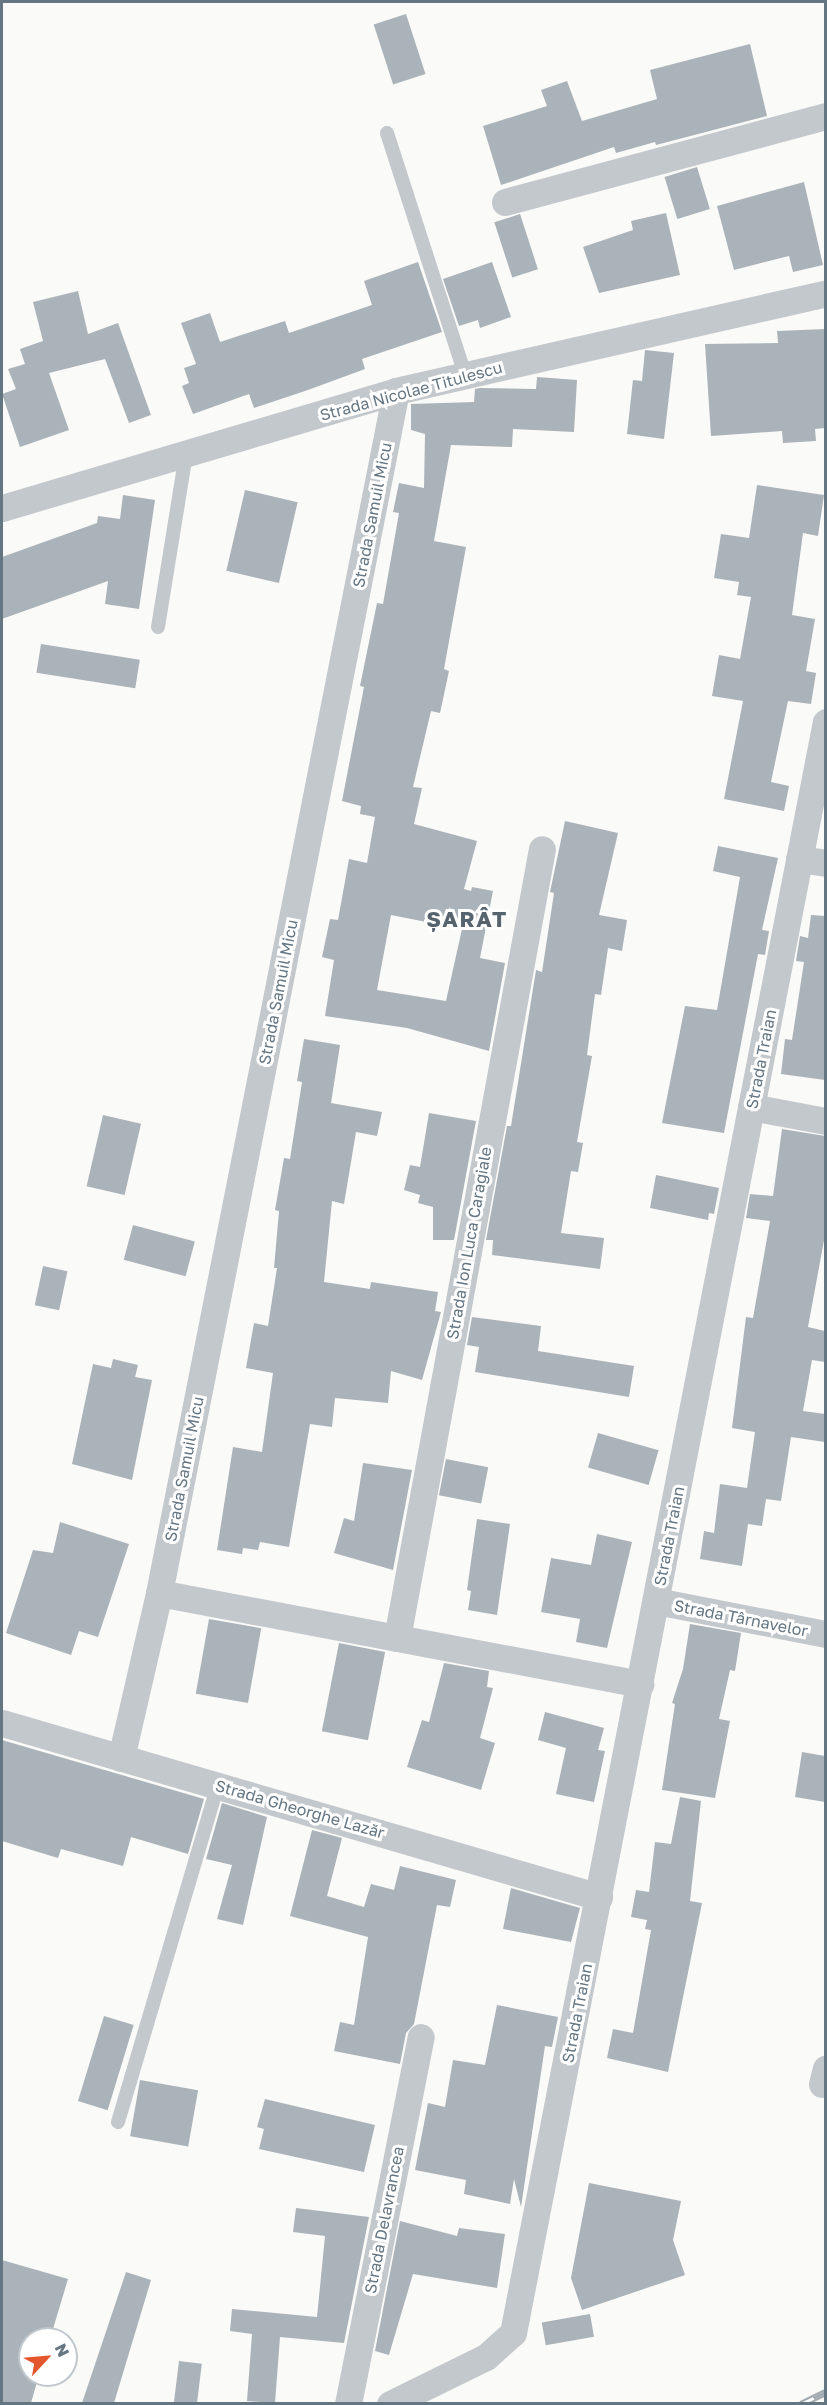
<!DOCTYPE html>
<html>
<head>
<meta charset="utf-8">
<style>
  body { margin:0 }
  #map { position:relative; width:827px; height:2405px; overflow:hidden; background:#fafaf8; font-family:"Golos Text",sans-serif }
  div>[style] { position:absolute }
  .building>* { inset:0; background:#aab3b9; transform-origin:0 0 }
  .lane>* { height:14px; margin:-7px; padding:0 7px; transform-origin:7px; border-radius:7px; background:#c3c8cc }
  .street>* { height:27px; margin:-13.5px; padding:0 13.5px; transform-origin:13.5px; border-radius:13.5px; background:#c3c8cc }
  .rail>* { height:7px; margin-top:-3.5px; transform-origin:0; background:repeating-linear-gradient(90deg,#fff 0 14px,#a2aab0 0 28px); box-sizing:border-box; border-block:2px solid #a2aab0 }
  span { translate:-50% -50%; white-space:nowrap; text-align:center; line-height:1.15; -webkit-text-stroke:6px #fff; paint-order:stroke }
  .street-label { font-size:16px; color:#657683 }
  .district-label { font-size:22px; color:#57646e; font-weight:700; letter-spacing:1.5px }
  .frame { position:absolute; inset:0; border:3px solid #657683; pointer-events:none }
  .north { position:absolute; left:18px; top:2327px; width:60px; height:60px; box-sizing:border-box; background:#fff; border:2px solid #c1c8cd; border-radius:50%; rotate:64deg; font-size:16px; font-weight:700; line-height:24px; text-align:center; color:#657683 }
  .north::after { content:''; display:block; margin:auto; width:21px; height:27px; background:#e4572e; clip-path:polygon(50% 0,100% 100%,50% 72%,0 100%) }
</style>
</head>
<body>
<div id="map">
  <div class="building">
    <div style="left:406px;top:14px;width:63px;height:34px;rotate:72deg"></div>
    <div style="clip-path:polygon(750px 44px,767px 116px,656px 145px,655px 142px,616px 153px,614px 147px,501px 185px,483px 126px,547px 106px,541px 90px,567px 81px,582px 121px,657px 99px,650px 70px)"></div>
    <div style="left:697px;top:167px;width:44px;height:34px;rotate:73deg"></div>
    <div style="clip-path:polygon(804px 182px,823px 265px,793px 272px,789px 256px,734px 270px,717px 206px)"></div>
    <div style="clip-path:polygon(666px 213px,680px 275px,599px 293px,583px 247px,633px 230px,631px 221px)"></div>
    <div style="left:520px;top:214px;width:58px;height:27px;rotate:72deg"></div>
    <div style="clip-path:polygon(418px 262px,442px 332px,362px 359px,365px 369px,308px 390px,254px 408px,249px 394px,193px 414px,182px 386px,189px 383px,184px 368px,196px 364px,181px 323px,210px 313px,220px 342px,285px 321px,289px 333px,372px 305px,364px 281px)"></div>
    <div style="clip-path:polygon(492px 262px,511px 317px,480px 328px,478px 320px,459px 326px,443px 279px)"></div>
    <div style="clip-path:polygon(78px 291px,88px 334px,118px 323px,151px 415px,129px 423px,105px 359px,49px 373px,69px 430px,20px 447px,2px 394px,16px 389px,8px 369px,25px 364px,20px 349px,43px 341px,33px 302px)"></div>
    <div style="clip-path:polygon(825px 329px,825px 428px,815px 429px,816px 441px,783px 443px,782px 431px,711px 436px,705px 344px,778px 343px,777px 331px)"></div>
    <div style="clip-path:polygon(645px 350px,674px 353px,664px 439px,627px 434px,633px 380px,642px 381px)"></div>
    <div style="clip-path:polygon(evenodd,537px 377px,577px 380px,574px 432px,513px 429px,512px 447px,451px 445px,434px 541px,466px 547px,444px 669px,449px 671px,440px 713px,431px 711px,413px 787px,422px 788px,414px 824px,477px 841px,464px 889px,471px 891px,472px 887px,493px 891px,480px 958px,505px 963px,489px 1051px,407px 1028px,325px 1016px,334px 960px,322px 957px,330px 919px,338px 920px,349px 859px,367px 863px,375px 817px,360px 814px,361px 806px,342px 801px,364px 687px,360px 686px,377px 603px,383px 604px,399px 513px,393px 512px,399px 483px,424px 488px,425px 434px,411px 430px,411px 404px,474px 402px,475px 389px,480px 388px,536px 389px,537px 377px,391px 915px,462px 929px,446px 1001px,377px 990px,391px 915px)"></div>
    <div style="clip-path:polygon(757px 485px,824px 495px,818px 536px,803px 533px,792px 615px,815px 619px,806px 671px,816px 673px,811px 704px,788px 701px,771px 782px,789px 786px,784px 811px,724px 799px,743px 701px,712px 696px,719px 655px,740px 659px,751px 597px,737px 595px,739px 582px,714px 578px,721px 534px,749px 538px)"></div>
    <div style="left:245px;top:490px;width:54px;height:83px;rotate:13deg"></div>
    <div style="clip-path:polygon(123px 495px,155px 500px,139px 609px,105px 604px,108px 581px,2px 619px,2px 557px,97px 523px,98px 516px,120px 519px)"></div>
    <div style="left:41px;top:644px;width:100px;height:29px;rotate:9deg"></div>
    <div style="clip-path:polygon(565px 821px,618px 833px,599px 915px,627px 920px,622px 951px,608px 948px,601px 995px,595px 994px,587px 1055px,592px 1056px,577px 1142px,583px 1143px,578px 1172px,571px 1171px,561px 1233px,604px 1238px,600px 1269px,492px 1255px,493px 1240px,486px 1240px,507px 1126px,511px 1126px,536px 970px,542px 972px,554px 893px,550px 892px)"></div>
    <div style="clip-path:polygon(718px 846px,778px 858px,762px 930px,769px 931px,765px 955px,758px 954px,724px 1133px,662px 1123px,685px 1006px,717px 1010px,740px 877px,713px 871px)"></div>
    <div style="clip-path:polygon(811px 915px,825px 916px,825px 1080px,781px 1074px,785px 1039px,792px 1040px,804px 962px,796px 961px,800px 936px,808px 938px)"></div>
    <div style="clip-path:polygon(304px 1039px,340px 1045px,331px 1103px,382px 1112px,377px 1136px,356px 1132px,344px 1204px,332px 1201px,324px 1282px,370px 1289px,371px 1282px,438px 1292px,435px 1311px,441px 1312px,422px 1380px,391px 1371px,388px 1403px,335px 1398px,332px 1427px,310px 1424px,289px 1547px,260px 1542px,258px 1550px,243px 1548px,242px 1554px,217px 1550px,233px 1447px,262px 1452px,273px 1373px,246px 1368px,254px 1323px,268px 1326px,277px 1268px,274px 1268px,279px 1211px,275px 1210px,284px 1158px,290px 1159px,302px 1082px,297px 1081px)"></div>
    <div style="clip-path:polygon(429px 1113px,476px 1121px,454px 1240px,433px 1240px,433px 1207px,418px 1203px,420px 1195px,404px 1190px,410px 1165px,420px 1167px)"></div>
    <div style="left:103px;top:1115px;width:39px;height:73px;rotate:13deg"></div>
    <div style="clip-path:polygon(782px 1129px,825px 1136px,825px 1235px,808px 1327px,825px 1331px,825px 1362px,812px 1360px,803px 1411px,825px 1414px,825px 1442px,791px 1437px,781px 1501px,766px 1499px,762px 1526px,748px 1524px,742px 1566px,700px 1559px,704px 1531px,714px 1533px,720px 1484px,747px 1488px,755px 1432px,732px 1428px,746px 1317px,753px 1318px,770px 1221px,746px 1218px,750px 1194px,773px 1196px)"></div>
    <div style="clip-path:polygon(656px 1175px,719px 1188px,714px 1214px,709px 1213px,708px 1220px,650px 1208px)"></div>
    <div style="left:133px;top:1225px;width:64px;height:36px;rotate:15deg"></div>
    <div style="left:43px;top:1266px;width:25px;height:40px;rotate:12deg"></div>
    <div style="clip-path:polygon(472px 1317px,541px 1326px,538px 1351px,634px 1366px,629px 1397px,475px 1372px,479px 1347px,467px 1345px)"></div>
    <div style="clip-path:polygon(113px 1359px,138px 1365px,135px 1377px,152px 1380px,132px 1480px,72px 1464px,93px 1364px,111px 1368px)"></div>
    <div style="left:598px;top:1433px;width:63px;height:36px;rotate:16deg"></div>
    <div style="left:446px;top:1459px;width:43px;height:37px;rotate:11deg"></div>
    <div style="clip-path:polygon(363px 1463px,412px 1470px,393px 1570px,334px 1553px,344px 1518px,354px 1521px)"></div>
    <div style="clip-path:polygon(477px 1519px,510px 1524px,497px 1615px,468px 1610px,471px 1591px,467px 1590px)"></div>
    <div style="clip-path:polygon(60px 1522px,129px 1544px,98px 1637px,79px 1631px,71px 1655px,6px 1633px,33px 1550px,53px 1553px)"></div>
    <div style="clip-path:polygon(597px 1534px,632px 1542px,607px 1648px,576px 1642px,580px 1619px,541px 1612px,551px 1558px,591px 1565px)"></div>
    <div style="left:209px;top:1619px;width:53px;height:76px;rotate:10deg"></div>
    <div style="clip-path:polygon(690px 1624px,741px 1633px,735px 1671px,730px 1670px,719px 1719px,730px 1721px,715px 1798px,662px 1790px,675px 1704px,672px 1703px,683px 1669px)"></div>
    <div style="left:339px;top:1643px;width:47px;height:90px;rotate:11deg"></div>
    <div style="clip-path:polygon(444px 1663px,489px 1671px,487px 1687px,493px 1688px,480px 1738px,495px 1743px,481px 1790px,407px 1767px,422px 1720px,429px 1722px)"></div>
    <div style="clip-path:polygon(545px 1712px,604px 1728px,598px 1750px,605px 1751px,594px 1802px,556px 1794px,566px 1748px,538px 1740px)"></div>
    <div style="clip-path:polygon(2px 1740px,204px 1799px,188px 1854px,131px 1837px,123px 1866px,61px 1849px,58px 1858px,2px 1841px)"></div>
    <div style="clip-path:polygon(802px 1752px,825px 1756px,825px 1802px,795px 1797px)"></div>
    <div style="clip-path:polygon(680px 1797px,701px 1801px,690px 1901px,702px 1903px,668px 2072px,607px 2058px,613px 2029px,633px 2033px,651px 1930px,645px 1929px,647px 1920px,631px 1917px,636px 1890px,649px 1892px,655px 1842px,671px 1844px)"></div>
    <div style="clip-path:polygon(222px 1803px,267px 1817px,243px 1925px,217px 1919px,232px 1865px,206px 1859px)"></div>
    <div style="clip-path:polygon(312px 1830px,342px 1838px,327px 1896px,364px 1907px,371px 1884px,394px 1890px,400px 1866px,456px 1880px,450px 1907px,437px 1905px,414px 2024px,406px 2033px,400px 2064px,334px 2051px,340px 2022px,354px 2025px,368px 1937px,290px 1916px)"></div>
    <div style="clip-path:polygon(511px 1888px,580px 1908px,571px 1942px,503px 1929px)"></div>
    <div style="clip-path:polygon(497px 2005px,558px 2017px,552px 2047px,545px 2046px,521px 2207px,514px 2179px,510px 2204px,464px 2194px,466px 2180px,415px 2170px,428px 2103px,445px 2107px,453px 2060px,485px 2065px)"></div>
    <div style="left:104px;top:2016px;width:31px;height:89px;rotate:17deg"></div>
    <div style="left:140px;top:2080px;width:59px;height:57px;rotate:10deg"></div>
    <div style="clip-path:polygon(265px 2099px,375px 2125px,364px 2172px,259px 2149px,264px 2129px,257px 2127px)"></div>
    <div style="clip-path:polygon(589px 2183px,681px 2201px,673px 2240px,685px 2275px,582px 2310px,571px 2278px)"></div>
    <div style="clip-path:polygon(296px 2208px,369px 2217px,344px 2343px,280px 2337px,275px 2403px,247px 2401px,252px 2334px,230px 2331px,232px 2309px,317px 2317px,325px 2236px,293px 2232px)"></div>
    <div style="clip-path:polygon(400px 2221px,457px 2236px,459px 2228px,505px 2234px,497px 2288px,413px 2274px,389px 2355px,375px 2351px)"></div>
    <div style="clip-path:polygon(2px 2260px,68px 2279px,50px 2339px,30px 2339px,30px 2375px,39px 2375px,31px 2403px,2px 2403px)"></div>
    <div style="clip-path:polygon(126px 2272px,151px 2280px,114px 2403px,82px 2403px)"></div>
    <div style="left:590px;top:2314px;width:23px;height:49px;rotate:80deg"></div>
    <div style="left:179px;top:2361px;width:23px;height:42px;rotate:7deg"></div>
  </div>
  <div class="lane">
    <div style="left:387px;top:133px;width:254px;rotate:72.1deg"></div>
    <div style="left:158px;top:627px;width:174px;rotate:-80.8deg"></div>
    <div style="left:118px;top:2122px;width:352px;rotate:-73.5deg"></div>
  </div>
  <div class="street">
    <div style="left:505px;top:202px;width:332px;rotate:-15deg"></div>
    <div style="left:2px;top:508px;width:411px;rotate:-16.5deg"></div>
    <div style="left:396px;top:391px;width:441px;rotate:-12.8deg"></div>
    <div style="left:799px;top:859px;width:27px;rotate:8deg"></div>
    <div style="left:751px;top:1107px;width:76px;rotate:10.6deg"></div>
    <div style="left:159px;top:1593px;width:490px;rotate:10.7deg"></div>
    <div style="left:656px;top:1601px;width:173px;rotate:11deg"></div>
    <div style="left:397px;top:1638px;width:802px;rotate:-79.59deg"></div>
    <div style="left:2px;top:1723px;width:622px;rotate:16.25deg"></div>
    <div style="left:121px;top:1758px;width:169px;rotate:-77deg"></div>
    <div style="left:159px;top:1593px;width:1225px;rotate:-78.85deg"></div>
    <div style="left:822px;top:2084px;width:16px;rotate:-76deg"></div>
    <div style="left:348px;top:2404px;width:374px;rotate:-78.8deg"></div>
    <div style="left:390px;top:2404px;width:107px;rotate:-26.1deg"></div>
    <div style="left:486px;top:2357px;width:36px;rotate:-42deg"></div>
    <div style="left:513px;top:2333px;width:1641px;rotate:-79.01deg"></div>
  </div>
  <div class="rail">
    <div style="left:801px;top:2404px;width:28px;rotate:-26deg"></div>
  </div>
  <div class="street-label">
    <span style="left:411px;top:391px;rotate:-15deg">Strada Nicolae Titulescu</span>
    <span style="left:372px;top:515px;rotate:-79deg">Strada Samuil Micu</span>
    <span style="left:278px;top:992px;rotate:-79deg">Strada Samuil Micu</span>
    <span style="left:761px;top:1059px;rotate:-79deg">Strada Traian</span>
    <span style="left:469px;top:1243px;rotate:-80deg">Strada Ion Luca Caragiale</span>
    <span style="left:184px;top:1469px;rotate:-79deg">Strada Samuil Micu</span>
    <span style="left:669px;top:1536px;rotate:-79deg">Strada Traian</span>
    <span style="left:741px;top:1618px;rotate:11deg">Strada Târnavelor</span>
    <span style="left:300px;top:1809px;rotate:16deg">Strada Gheorghe Lazăr</span>
    <span style="left:577px;top:2013px;rotate:-79deg">Strada Traian</span>
    <span style="left:384px;top:2220px;rotate:-79deg">Strada Delavrancea</span>
  </div>
  <div class="district-label">
    <span style="left:467px;top:919px">ȘARÂT</span>
  </div>
  <div class="frame"></div>
  <div class="north">N</div>
</div>
</body>
</html>
